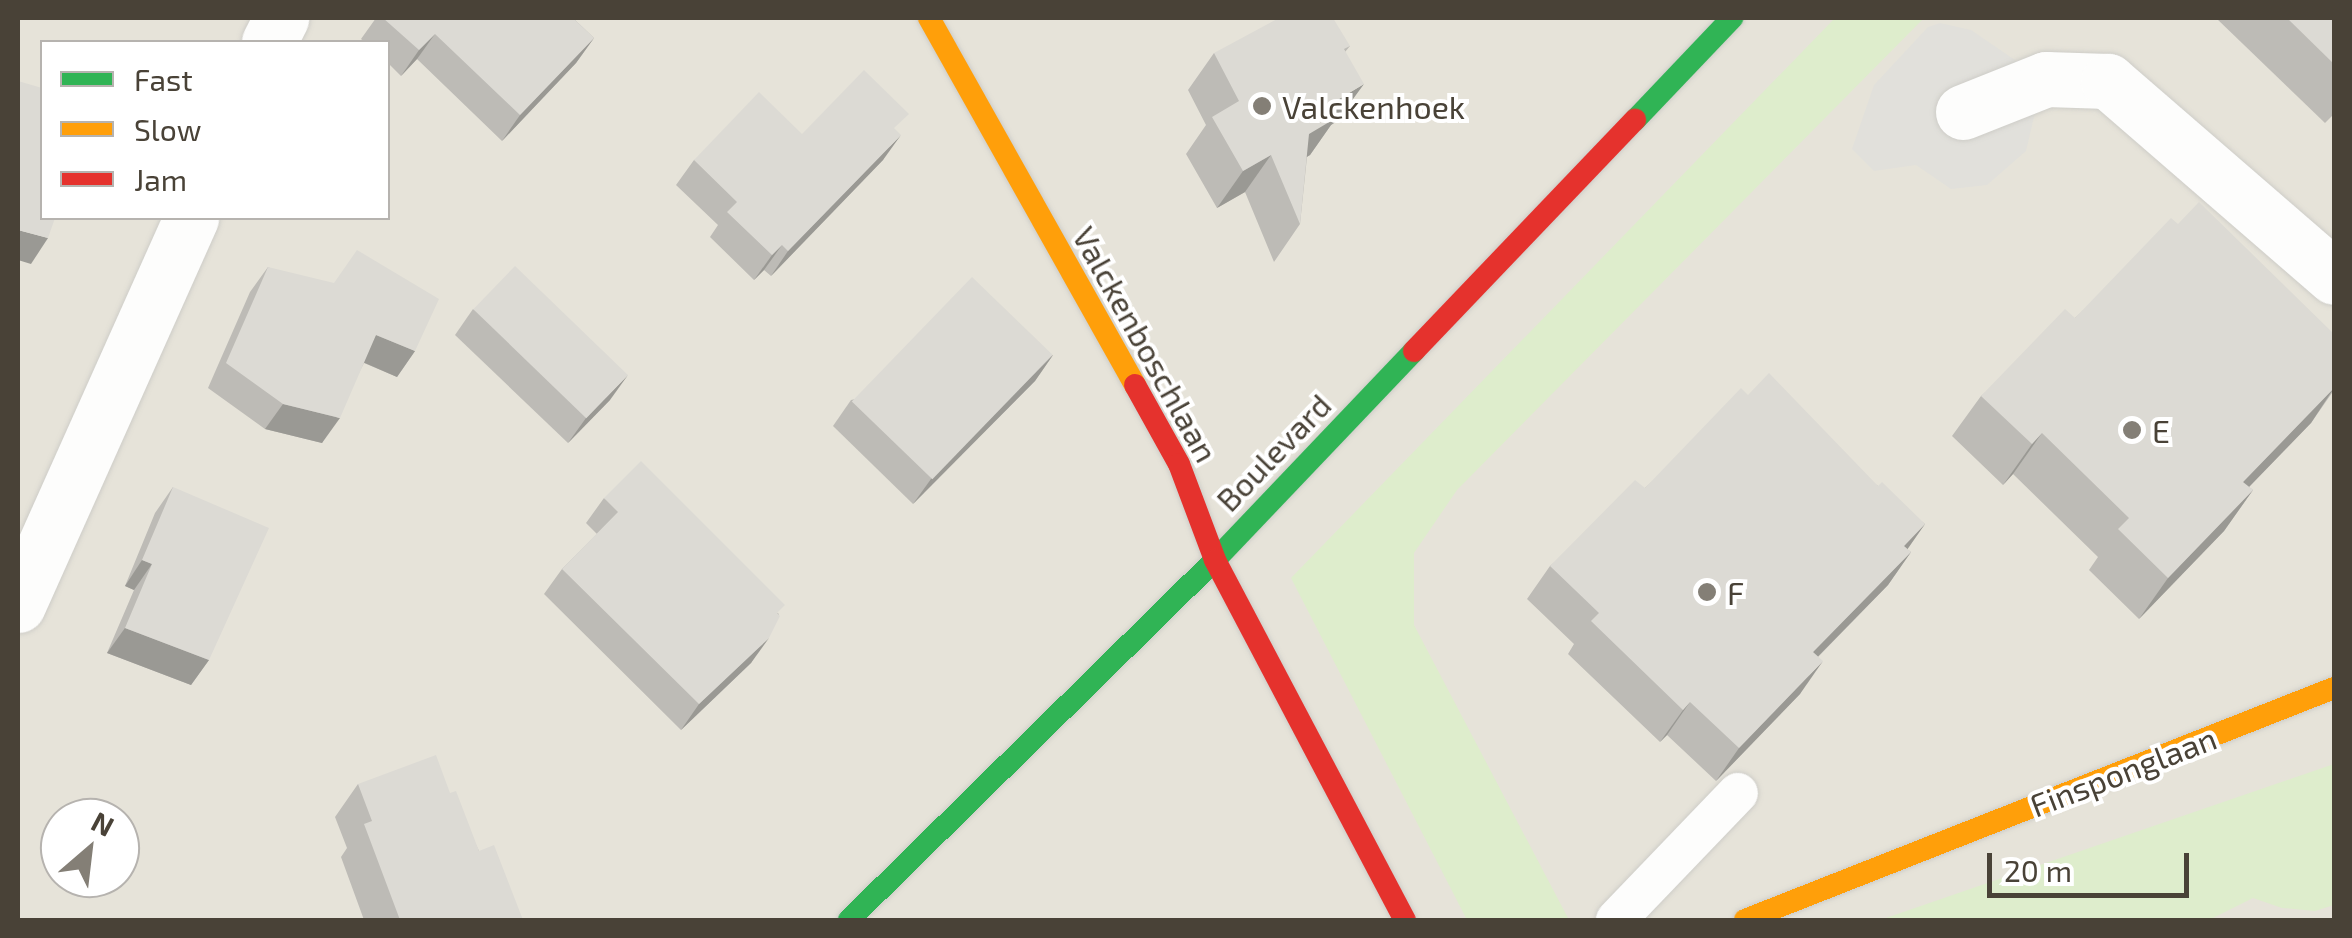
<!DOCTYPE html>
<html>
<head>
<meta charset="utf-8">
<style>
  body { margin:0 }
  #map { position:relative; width:2352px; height:938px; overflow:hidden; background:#f2f1ec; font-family:"Exo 2",sans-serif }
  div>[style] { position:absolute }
  .residential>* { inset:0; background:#e6e3d9 }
  .green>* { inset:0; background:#deedcc }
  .parking>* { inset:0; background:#e1e0db }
  .roads { filter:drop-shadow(0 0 2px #cecdc8) drop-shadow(0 0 2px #cecdc8) }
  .lane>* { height:40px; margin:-20px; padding:0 20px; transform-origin:20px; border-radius:20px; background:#fdfdfc }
  .street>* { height:55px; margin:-27.5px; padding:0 27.5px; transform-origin:27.5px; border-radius:27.5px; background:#fdfdfc }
  .fast>* { height:22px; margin:-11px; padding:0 11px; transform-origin:11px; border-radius:11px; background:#30b455 }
  .slow>* { height:22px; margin:-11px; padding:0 11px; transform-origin:11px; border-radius:11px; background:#ff9f0a }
  .jam>* { height:22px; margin:-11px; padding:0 11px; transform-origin:11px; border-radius:11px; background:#e5322d }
  .wall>* { inset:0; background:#bdbbb6 }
  .shaded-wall>* { inset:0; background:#9a9994 }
  .building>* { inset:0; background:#dcdad4; transform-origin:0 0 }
  .dots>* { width:28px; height:28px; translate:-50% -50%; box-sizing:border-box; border:5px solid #fff; border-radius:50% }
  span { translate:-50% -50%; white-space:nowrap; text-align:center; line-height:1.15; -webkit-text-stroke:8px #fff; paint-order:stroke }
  .poi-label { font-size:32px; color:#494237 }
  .left { translate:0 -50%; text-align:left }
  .street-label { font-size:32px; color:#494237 }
  .frame { position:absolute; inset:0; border:20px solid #494237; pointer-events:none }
  .legend { position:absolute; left:40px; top:40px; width:350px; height:180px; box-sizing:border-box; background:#fff; border:2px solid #b6b3af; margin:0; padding:12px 18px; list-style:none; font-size:30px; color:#494237 }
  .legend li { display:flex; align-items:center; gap:20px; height:50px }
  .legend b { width:50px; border:2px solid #b6b3af }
  .north { position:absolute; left:40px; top:798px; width:100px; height:100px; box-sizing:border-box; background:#fff; border:2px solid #b6b3af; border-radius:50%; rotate:28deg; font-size:28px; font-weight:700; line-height:40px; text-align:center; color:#494237 }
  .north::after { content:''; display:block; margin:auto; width:35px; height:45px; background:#847f76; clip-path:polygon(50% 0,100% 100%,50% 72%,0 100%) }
  .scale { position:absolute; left:1987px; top:853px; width:202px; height:45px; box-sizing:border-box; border:5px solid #494237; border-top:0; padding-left:12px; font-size:30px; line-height:35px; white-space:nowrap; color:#494237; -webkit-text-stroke:8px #fff; paint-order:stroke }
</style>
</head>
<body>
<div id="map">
  <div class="residential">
    <div style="clip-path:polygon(evenodd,18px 18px,2334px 18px,2334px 920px,18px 920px,18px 18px,42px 42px,388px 42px,388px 218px,42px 218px,42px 42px,18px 18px,60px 818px,120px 818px,120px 878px,60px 878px,60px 818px)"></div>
  </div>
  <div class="green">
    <div style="clip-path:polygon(1835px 18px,1924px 18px,1457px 490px,1414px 553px,1414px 625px,1569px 920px,1467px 920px,1291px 578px)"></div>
    <div style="clip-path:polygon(2334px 764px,2334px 905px,2315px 911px,2282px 908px,2253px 898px,2209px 920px,1880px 920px)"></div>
  </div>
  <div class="parking">
    <div style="clip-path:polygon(1940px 23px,1971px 30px,2043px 79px,2026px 151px,1987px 185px,1951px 189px,1916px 165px,1874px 171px,1852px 149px,1874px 85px,1928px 27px)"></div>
  </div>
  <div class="roads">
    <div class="lane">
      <div style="left:1616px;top:920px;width:176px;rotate:-46.2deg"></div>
    </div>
    <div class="street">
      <div style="left:269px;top:42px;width:27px;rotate:-63deg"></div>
      <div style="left:1963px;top:112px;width:89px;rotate:-21.7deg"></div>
      <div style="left:2046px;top:79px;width:62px;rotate:1.8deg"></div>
      <div style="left:2108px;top:81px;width:299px;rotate:40.9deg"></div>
      <div style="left:18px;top:605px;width:424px;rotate:-65.9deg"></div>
    </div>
    <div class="fast">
      <div style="left:1635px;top:120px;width:141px;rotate:-46.4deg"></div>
      <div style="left:849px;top:920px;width:513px;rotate:-44.53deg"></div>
      <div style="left:1215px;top:560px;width:289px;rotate:-46.4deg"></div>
    </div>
    <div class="slow">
      <div style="left:929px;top:18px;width:421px;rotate:60.7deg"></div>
      <div style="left:1745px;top:920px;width:633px;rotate:-21.5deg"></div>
    </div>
    <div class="jam">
      <div style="left:1414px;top:351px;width:320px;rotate:-46.3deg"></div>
      <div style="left:1135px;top:385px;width:90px;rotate:60.9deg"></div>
      <div style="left:1179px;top:464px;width:103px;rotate:69.4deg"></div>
      <div style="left:1215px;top:560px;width:407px;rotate:62.2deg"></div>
    </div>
  </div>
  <div class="wall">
    <div style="clip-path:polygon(376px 18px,573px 18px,594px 38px,576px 63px,502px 141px,417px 59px,401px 76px,388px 63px,388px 42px,365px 42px,361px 39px)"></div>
    <div style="clip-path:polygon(2216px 18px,2334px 18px,2334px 114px,2325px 123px)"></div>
    <div style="clip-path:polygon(1350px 46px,1345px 52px,1337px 121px,1331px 125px,1310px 155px,1307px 157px,1300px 224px,1274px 262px,1245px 192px,1217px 208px,1186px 154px,1206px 125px,1188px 90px,1214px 53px)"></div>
    <div style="clip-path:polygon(897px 131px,883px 160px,771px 276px,764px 270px,754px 280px,710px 237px,718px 225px,676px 185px,694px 160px,802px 134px)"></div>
    <div style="clip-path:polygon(2178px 224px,2334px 334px,2334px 390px,2311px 423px,2249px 487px,2253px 490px,2224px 531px,2139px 619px,2089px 570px,2098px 557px,2013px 474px,2003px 485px,1952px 436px,1981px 396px,2075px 318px)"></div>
    <div style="clip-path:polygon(268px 267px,415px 351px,397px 377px,364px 363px,322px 443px,265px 429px,208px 388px,250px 292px)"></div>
    <div style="clip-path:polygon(473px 309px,610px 400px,568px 443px,455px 335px)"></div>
    <div style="clip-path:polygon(1053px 355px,1035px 381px,913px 504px,833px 426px,851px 400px)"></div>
    <div style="clip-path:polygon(1748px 395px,1878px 486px,1925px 524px,1907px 549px,1911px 552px,1888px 585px,1818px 657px,1800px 694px,1716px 781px,1667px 735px,1660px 742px,1568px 654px,1574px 644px,1527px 599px,1550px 566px,1645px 488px)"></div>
    <div style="clip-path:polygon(173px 487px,209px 660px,191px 685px,107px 653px,134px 590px,125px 586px,155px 513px)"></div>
    <div style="clip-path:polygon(604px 498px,779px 614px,751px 663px,681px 730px,544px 594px,562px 569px,597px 534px,586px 523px)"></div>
    <div style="clip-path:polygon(358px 784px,450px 793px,479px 851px,523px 920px,364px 920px,341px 857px,347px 848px,335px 817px)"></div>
  </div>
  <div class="shaded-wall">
    <div style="clip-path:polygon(435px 34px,417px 59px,401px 76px,419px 50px)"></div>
    <div style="clip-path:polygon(594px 38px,576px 63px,502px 141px,520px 115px)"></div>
    <div style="clip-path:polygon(1364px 84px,1337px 121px,1331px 125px,1310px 155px,1283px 171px,1329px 105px)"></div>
    <div style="clip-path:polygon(901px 135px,883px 160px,771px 276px,788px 251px)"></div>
    <div style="clip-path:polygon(1271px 155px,1245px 192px,1217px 208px,1243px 171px)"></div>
    <div style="clip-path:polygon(18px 230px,48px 238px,31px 264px,18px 260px)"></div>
    <div style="clip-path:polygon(782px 245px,764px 270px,754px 280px,772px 255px)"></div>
    <div style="clip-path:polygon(376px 335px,415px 351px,397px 377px,358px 360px)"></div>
    <div style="clip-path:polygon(1053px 355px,1035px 381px,913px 504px,931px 479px)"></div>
    <div style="clip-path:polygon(628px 375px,610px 400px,568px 443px,586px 418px)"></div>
    <div style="clip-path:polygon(2334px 388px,2311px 423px,2214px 523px,2243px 482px)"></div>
    <div style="clip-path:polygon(283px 404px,340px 418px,322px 443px,265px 429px)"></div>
    <div style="clip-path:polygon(2042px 433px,2013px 474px,2003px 485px,2032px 444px)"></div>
    <div style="clip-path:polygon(2253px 490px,2224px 531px,2139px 619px,2168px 578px)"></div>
    <div style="clip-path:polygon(1925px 524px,1902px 557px,1904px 546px)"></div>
    <div style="clip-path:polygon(1911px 552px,1888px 585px,1790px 685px,1813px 652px)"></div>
    <div style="clip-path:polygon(142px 560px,152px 564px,134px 590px,125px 586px)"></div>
    <div style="clip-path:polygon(125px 628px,209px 660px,191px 685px,107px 653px)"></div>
    <div style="clip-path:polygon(769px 638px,751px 663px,681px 730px,699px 704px)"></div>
    <div style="clip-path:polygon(1823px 661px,1800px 694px,1716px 781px,1739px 748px)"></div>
    <div style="clip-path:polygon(1690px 702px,1667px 735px,1660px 742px,1683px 710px)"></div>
  </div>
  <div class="building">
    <div style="clip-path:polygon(383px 18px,573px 18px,594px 38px,520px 115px,435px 34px,419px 50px)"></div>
    <div style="clip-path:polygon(1279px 18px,1333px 18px,1350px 46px,1344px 49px,1364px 84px,1329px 105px,1336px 118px,1309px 134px,1300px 224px,1271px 155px,1243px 171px,1212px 117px,1239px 101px,1214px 53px)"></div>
    <div style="clip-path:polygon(2287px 18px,2334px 18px,2334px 64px)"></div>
    <div style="clip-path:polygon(864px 70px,909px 114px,894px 128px,901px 135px,788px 251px,782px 245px,772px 255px,727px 212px,737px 202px,694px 160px,759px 92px,802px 134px)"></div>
    <div style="clip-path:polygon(18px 81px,42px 88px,42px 218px,55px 218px,48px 238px,18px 230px)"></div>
    <div style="clip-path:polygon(2199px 202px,2334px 334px,2333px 376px,2334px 388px,2243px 482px,2253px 490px,2168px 578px,2118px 529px,2129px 518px,2042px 433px,2032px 444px,1981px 396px,2065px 309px,2075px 318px,2171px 218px,2178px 224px)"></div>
    <div style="clip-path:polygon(357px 250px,439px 299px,415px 351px,376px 335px,340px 418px,283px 404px,226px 363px,268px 267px,334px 283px)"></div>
    <div style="left:515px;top:266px;width:157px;height:60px;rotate:44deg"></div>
    <div style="left:972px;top:277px;width:112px;height:173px;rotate:44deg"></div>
    <div style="clip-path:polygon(1769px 373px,1878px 486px,1882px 482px,1925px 524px,1904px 546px,1911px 552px,1813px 652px,1823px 661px,1739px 748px,1690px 702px,1683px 710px,1591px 621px,1599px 613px,1550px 566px,1635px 480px,1645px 488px,1741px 388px,1748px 395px)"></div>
    <div style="clip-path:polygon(641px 461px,785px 605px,777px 613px,780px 616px,769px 638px,699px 704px,562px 569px,618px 512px,604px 498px)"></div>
    <div style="clip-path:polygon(173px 487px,269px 528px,209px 660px,125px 628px,152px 564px,142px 560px)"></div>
    <div style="clip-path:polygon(436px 755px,450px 793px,456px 791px,479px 851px,494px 845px,523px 920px,400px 920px,364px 824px,372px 821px,358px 784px)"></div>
  </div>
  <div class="dots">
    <div style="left:1262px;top:106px;background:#847f76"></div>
    <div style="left:2132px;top:430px;background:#847f76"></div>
    <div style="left:1707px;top:592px;background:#847f76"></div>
  </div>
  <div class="poi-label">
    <span class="left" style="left:1282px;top:106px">Valckenhoek</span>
    <span class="left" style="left:2152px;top:430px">E</span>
    <span class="left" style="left:1727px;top:592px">F</span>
  </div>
  <div class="street-label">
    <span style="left:1146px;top:344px;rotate:61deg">Valckenboschlaan</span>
    <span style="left:1273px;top:452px;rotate:-46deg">Boulevard</span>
    <span style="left:2123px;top:771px;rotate:-21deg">Finsponglaan</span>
  </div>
  <div class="frame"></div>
  <ul class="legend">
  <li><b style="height:12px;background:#30b455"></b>Fast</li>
  <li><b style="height:12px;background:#ff9f0a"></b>Slow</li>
  <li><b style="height:12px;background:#e5322d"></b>Jam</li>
  </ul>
  <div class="north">N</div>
  <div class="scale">20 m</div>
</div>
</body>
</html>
